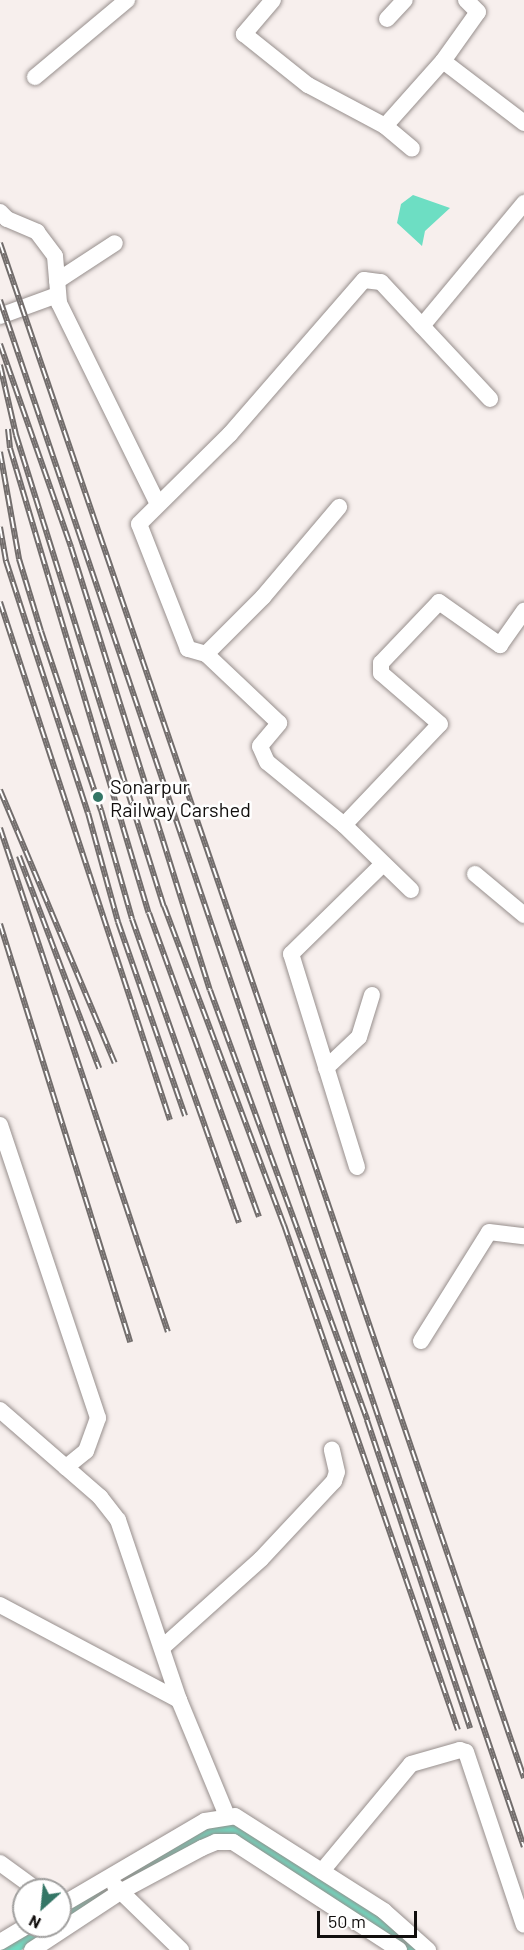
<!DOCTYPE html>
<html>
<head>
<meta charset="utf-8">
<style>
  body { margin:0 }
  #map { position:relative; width:524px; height:1950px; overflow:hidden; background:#f7efed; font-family:Barlow,sans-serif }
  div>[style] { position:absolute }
  .water>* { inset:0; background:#6ddec3 }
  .canal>* { height:14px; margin:-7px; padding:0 7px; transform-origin:7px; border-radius:7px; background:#6ddec3 }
  .roads { filter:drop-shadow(0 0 2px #978f8d) drop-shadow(0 0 2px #978f8d) }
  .street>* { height:16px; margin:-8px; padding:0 8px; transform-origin:8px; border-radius:8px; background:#fff }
  .rail>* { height:6px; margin-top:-3px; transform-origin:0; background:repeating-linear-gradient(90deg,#fff 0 11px,#726d6c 0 22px); box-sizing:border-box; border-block:2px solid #726d6c }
  .dots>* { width:16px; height:16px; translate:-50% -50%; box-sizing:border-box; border:3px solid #fff; border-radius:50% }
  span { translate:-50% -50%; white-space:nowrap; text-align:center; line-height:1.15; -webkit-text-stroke:5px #fff; paint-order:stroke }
  .poi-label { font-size:20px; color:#110e0d }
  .left { translate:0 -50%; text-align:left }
  .north { position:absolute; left:12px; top:1878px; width:60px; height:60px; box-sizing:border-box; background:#fff; border:2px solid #a09f9e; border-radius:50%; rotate:207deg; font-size:16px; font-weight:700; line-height:24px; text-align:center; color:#110e0d }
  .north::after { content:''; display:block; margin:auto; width:21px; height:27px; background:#347666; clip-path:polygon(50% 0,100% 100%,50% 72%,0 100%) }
  .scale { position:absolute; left:317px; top:1911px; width:100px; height:27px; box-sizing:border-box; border:3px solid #110e0d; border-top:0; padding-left:8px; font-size:18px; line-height:21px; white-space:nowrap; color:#110e0d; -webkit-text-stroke:4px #fff; paint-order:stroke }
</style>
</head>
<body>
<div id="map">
  <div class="water">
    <div style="clip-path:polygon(413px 195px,450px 208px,425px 231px,422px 246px,397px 223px,401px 204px)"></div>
  </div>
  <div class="canal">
    <div style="left:120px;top:1879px;width:107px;rotate:-28.5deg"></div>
    <div style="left:214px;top:1828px;width:15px;rotate:4deg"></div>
    <div style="left:229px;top:1829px;width:166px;rotate:32deg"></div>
    <div style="left:370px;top:1917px;width:53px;rotate:38.2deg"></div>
    <div style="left:60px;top:1917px;width:49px;rotate:-32.4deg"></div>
    <div style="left:8px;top:1950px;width:45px;rotate:-32.3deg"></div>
  </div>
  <div class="roads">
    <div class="street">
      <div style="left:273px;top:0;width:45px;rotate:130.5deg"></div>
      <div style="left:244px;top:34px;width:82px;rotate:38.6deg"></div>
      <div style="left:308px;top:85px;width:87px;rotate:28deg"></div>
      <div style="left:385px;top:126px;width:87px;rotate:-48.3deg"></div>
      <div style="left:443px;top:61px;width:60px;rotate:-54.5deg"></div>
      <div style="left:478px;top:12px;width:17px;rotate:-135deg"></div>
      <div style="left:387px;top:19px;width:26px;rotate:-47deg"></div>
      <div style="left:443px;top:61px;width:102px;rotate:37.4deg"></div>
      <div style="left:35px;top:77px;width:120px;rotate:-39.9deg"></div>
      <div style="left:385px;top:126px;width:35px;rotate:40deg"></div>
      <div style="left:0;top:212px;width:10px;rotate:45deg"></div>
      <div style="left:7px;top:219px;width:33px;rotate:23deg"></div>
      <div style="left:37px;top:232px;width:30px;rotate:53deg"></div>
      <div style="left:55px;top:256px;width:47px;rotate:85.1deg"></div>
      <div style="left:59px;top:303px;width:222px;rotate:63.8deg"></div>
      <div style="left:57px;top:281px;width:69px;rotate:-33.2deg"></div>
      <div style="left:0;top:316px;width:61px;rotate:-20.2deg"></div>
      <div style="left:422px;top:326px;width:160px;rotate:-50.3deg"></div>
      <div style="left:206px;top:654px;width:81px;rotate:-45deg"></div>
      <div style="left:263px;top:597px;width:118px;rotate:-49.8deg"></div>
      <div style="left:344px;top:825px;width:139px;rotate:-46.5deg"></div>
      <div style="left:440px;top:724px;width:78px;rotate:-139.2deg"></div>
      <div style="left:381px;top:673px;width:10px;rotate:-90deg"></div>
      <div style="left:381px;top:663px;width:84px;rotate:-46.4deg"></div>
      <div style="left:439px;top:602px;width:75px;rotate:35.2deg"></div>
      <div style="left:500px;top:645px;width:42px;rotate:-54.8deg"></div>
      <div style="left:475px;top:874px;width:64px;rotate:39.9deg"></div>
      <div style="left:411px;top:890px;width:93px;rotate:-135.9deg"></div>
      <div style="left:344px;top:825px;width:99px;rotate:-140.7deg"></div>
      <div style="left:267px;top:762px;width:17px;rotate:-114deg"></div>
      <div style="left:260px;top:746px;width:30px;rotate:-50deg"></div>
      <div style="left:279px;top:723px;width:100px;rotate:-136.6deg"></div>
      <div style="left:206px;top:654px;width:19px;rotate:-164deg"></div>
      <div style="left:188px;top:649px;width:134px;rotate:-111.4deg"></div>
      <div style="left:139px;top:524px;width:128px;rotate:-44.7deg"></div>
      <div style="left:230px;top:434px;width:204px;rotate:-49deg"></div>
      <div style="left:364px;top:280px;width:17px;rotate:7deg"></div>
      <div style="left:381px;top:282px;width:160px;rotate:47deg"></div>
      <div style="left:326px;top:1068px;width:45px;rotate:-43.2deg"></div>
      <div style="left:359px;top:1037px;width:44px;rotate:-72.8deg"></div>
      <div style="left:0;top:1125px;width:309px;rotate:71.5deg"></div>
      <div style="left:98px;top:1418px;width:35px;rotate:110deg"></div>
      <div style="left:86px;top:1451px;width:26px;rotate:141deg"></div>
      <div style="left:357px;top:1167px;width:223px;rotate:-107.2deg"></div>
      <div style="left:291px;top:954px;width:129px;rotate:-44.4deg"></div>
      <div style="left:421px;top:1341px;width:128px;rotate:-58deg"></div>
      <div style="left:489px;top:1232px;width:35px;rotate:7deg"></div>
      <div style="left:0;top:1410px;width:133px;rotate:41deg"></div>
      <div style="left:100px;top:1497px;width:29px;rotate:52deg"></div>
      <div style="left:118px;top:1520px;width:190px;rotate:71.3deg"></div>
      <div style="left:179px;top:1700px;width:126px;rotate:67.5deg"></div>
      <div style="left:0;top:1605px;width:203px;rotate:28deg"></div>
      <div style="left:164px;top:1646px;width:130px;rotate:-41.9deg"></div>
      <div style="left:261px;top:1559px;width:107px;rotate:-46.9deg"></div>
      <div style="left:334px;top:1481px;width:9px;rotate:-72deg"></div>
      <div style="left:337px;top:1472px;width:23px;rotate:-103deg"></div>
      <div style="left:0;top:1863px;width:46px;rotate:36.1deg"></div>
      <div style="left:322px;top:1871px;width:139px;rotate:-50.2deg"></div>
      <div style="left:411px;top:1764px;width:51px;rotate:-15.9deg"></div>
      <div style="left:460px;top:1750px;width:6px;rotate:18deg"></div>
      <div style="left:466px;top:1752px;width:182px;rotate:71.5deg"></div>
      <div style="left:115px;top:1886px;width:92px;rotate:44.1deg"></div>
      <div style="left:60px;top:1906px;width:168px;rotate:-30.4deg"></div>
      <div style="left:205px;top:1821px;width:30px;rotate:-9deg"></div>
      <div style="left:235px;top:1816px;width:177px;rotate:32.5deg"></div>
      <div style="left:384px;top:1911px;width:59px;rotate:41.6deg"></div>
      <div style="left:0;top:1942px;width:31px;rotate:-31deg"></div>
      <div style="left:32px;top:1950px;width:105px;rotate:-33.4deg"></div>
      <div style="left:120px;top:1892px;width:93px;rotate:-28.2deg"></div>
      <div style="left:202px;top:1848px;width:15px;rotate:-23deg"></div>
      <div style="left:216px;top:1842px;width:17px"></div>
      <div style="left:233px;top:1842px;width:198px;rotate:33deg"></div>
    </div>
  </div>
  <div class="rail">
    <div style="left:0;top:243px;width:1622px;rotate:71.15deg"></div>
    <div style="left:0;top:300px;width:1633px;rotate:71.29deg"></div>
    <div style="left:0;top:344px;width:215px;rotate:70.7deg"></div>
    <div style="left:71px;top:547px;width:464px;rotate:72.6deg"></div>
    <div style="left:210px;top:990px;width:458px;rotate:69.9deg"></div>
    <div style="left:367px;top:1420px;width:325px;rotate:71.5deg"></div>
    <div style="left:0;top:365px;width:72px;rotate:77.1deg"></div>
    <div style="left:16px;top:435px;width:494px;rotate:72.6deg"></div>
    <div style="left:164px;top:906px;width:341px;rotate:69.4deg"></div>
    <div style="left:284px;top:1225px;width:534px;rotate:70.99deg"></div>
    <div style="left:8px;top:429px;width:19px;rotate:84deg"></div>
    <div style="left:10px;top:448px;width:485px;rotate:73.4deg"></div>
    <div style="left:149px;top:913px;width:323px;rotate:70.1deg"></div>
    <div style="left:0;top:452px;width:109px;rotate:79.9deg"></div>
    <div style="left:19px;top:559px;width:75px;rotate:73deg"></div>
    <div style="left:41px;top:631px;width:189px;rotate:71.5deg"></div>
    <div style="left:101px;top:810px;width:113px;rotate:74.1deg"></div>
    <div style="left:132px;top:919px;width:322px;rotate:70.6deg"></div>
    <div style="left:0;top:527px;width:35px;rotate:80deg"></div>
    <div style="left:6px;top:561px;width:265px;rotate:72deg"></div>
    <div style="left:88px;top:813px;width:113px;rotate:74.6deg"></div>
    <div style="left:118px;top:922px;width:205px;rotate:70.9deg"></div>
    <div style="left:0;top:602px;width:545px;rotate:71.83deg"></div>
    <div style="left:0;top:790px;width:296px;rotate:67.2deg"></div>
    <div style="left:0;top:828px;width:531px;rotate:71.57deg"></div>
    <div style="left:19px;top:856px;width:227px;rotate:69.3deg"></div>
    <div style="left:0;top:924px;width:438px;rotate:72.7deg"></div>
  </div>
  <div class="dots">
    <div style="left:98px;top:797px;background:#347666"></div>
  </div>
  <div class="poi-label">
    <span class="left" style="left:110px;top:798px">Sonarpur<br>Railway Carshed</span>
  </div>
  <div class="north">N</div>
  <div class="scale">50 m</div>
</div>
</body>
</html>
